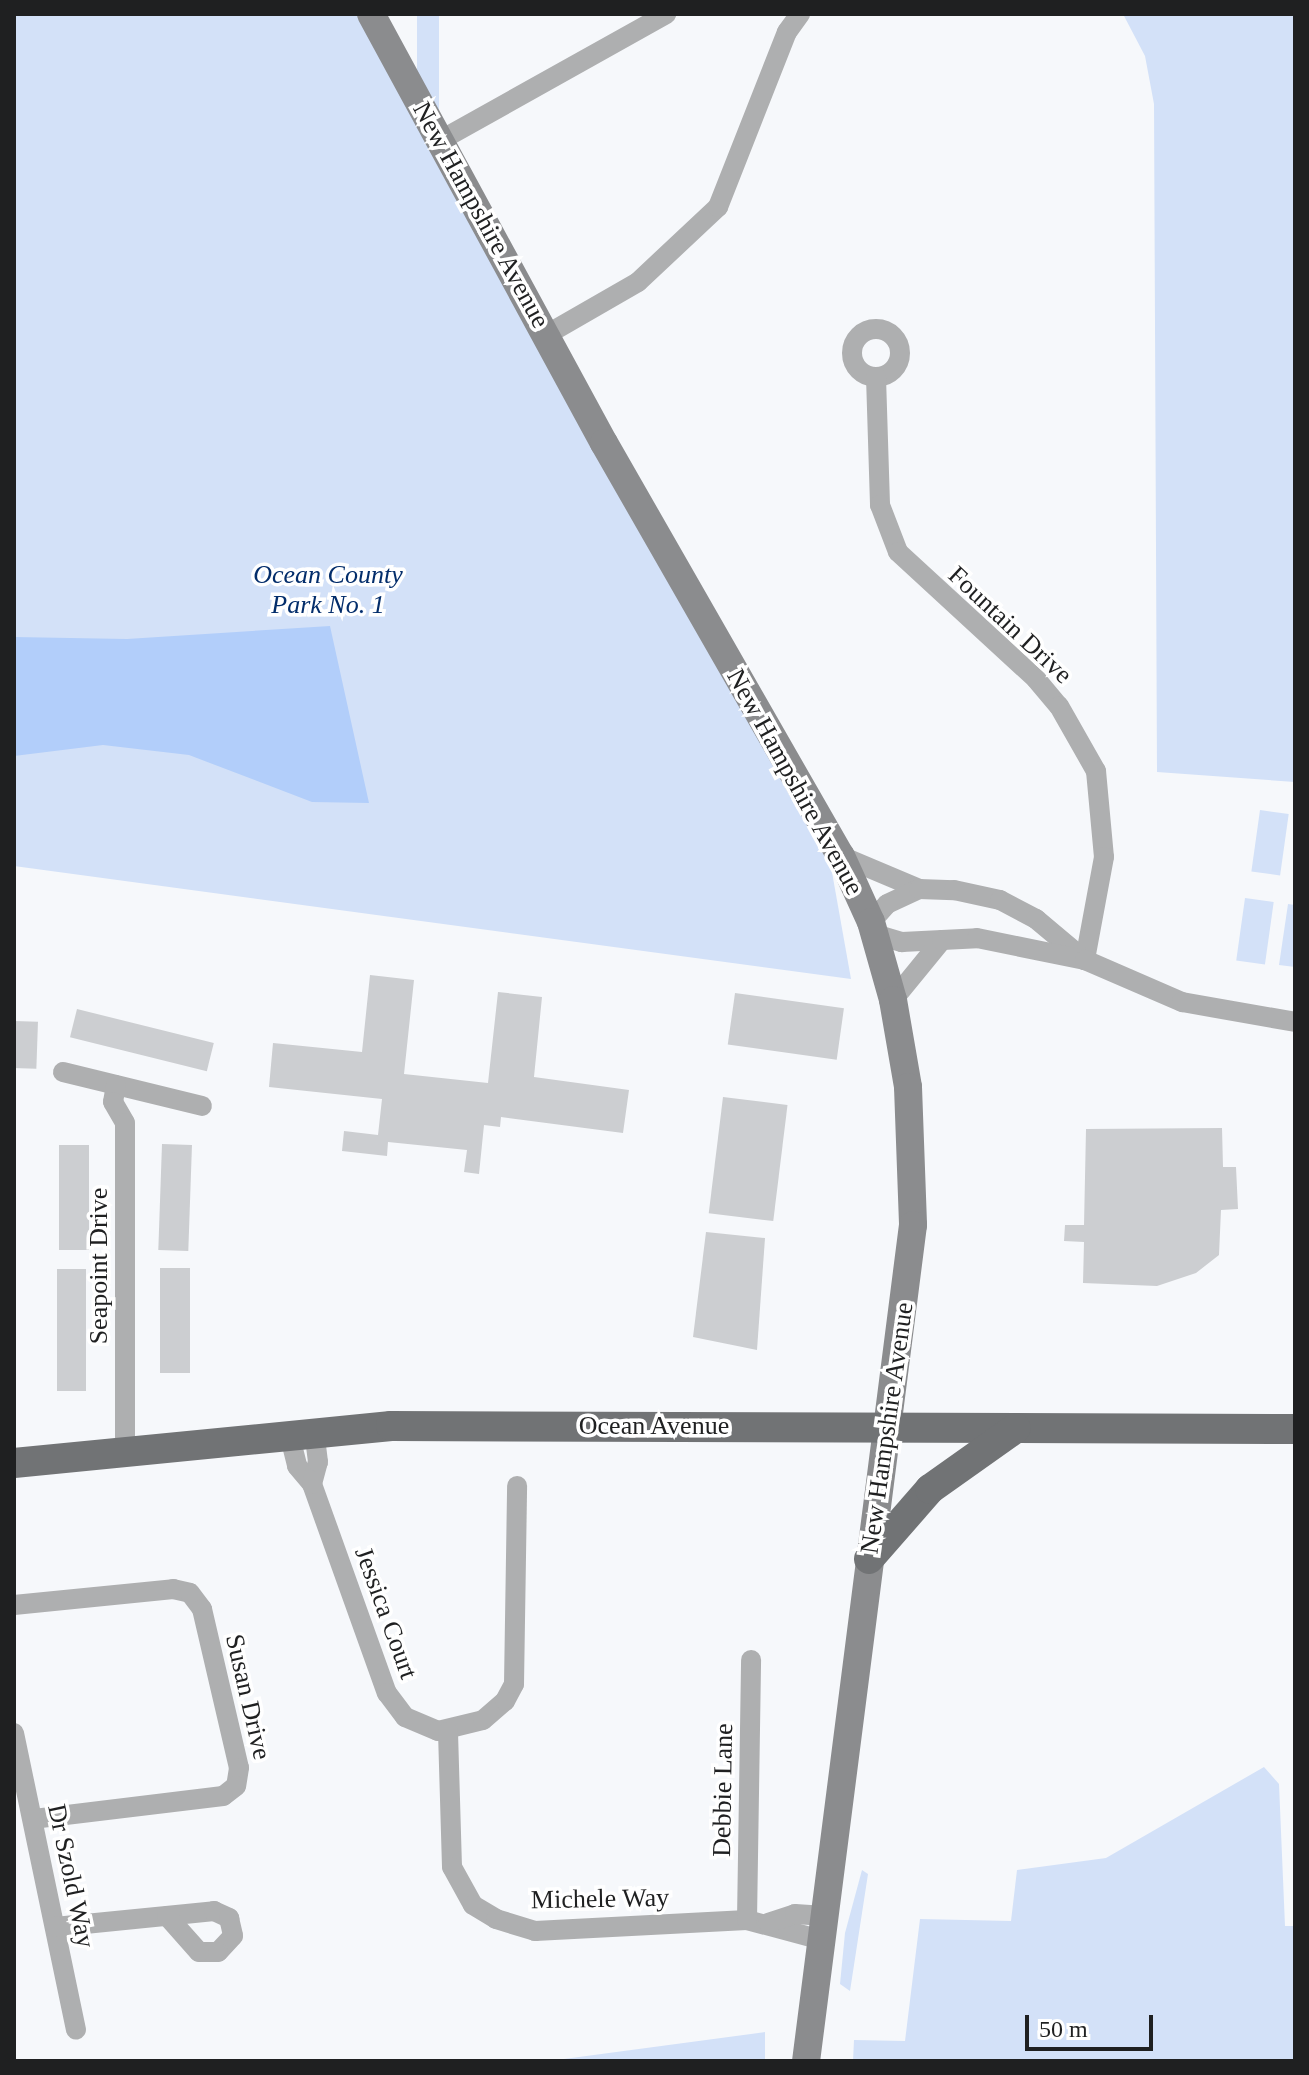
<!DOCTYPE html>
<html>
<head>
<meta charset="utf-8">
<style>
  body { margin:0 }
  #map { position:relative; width:1309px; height:2075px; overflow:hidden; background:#f6f8fb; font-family:Georgia,serif }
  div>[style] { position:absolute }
  .green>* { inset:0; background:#d3e1f8; transform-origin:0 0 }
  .water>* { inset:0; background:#b2cefa }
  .building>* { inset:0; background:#ccced1; transform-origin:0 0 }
  .minor>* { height:20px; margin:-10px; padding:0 10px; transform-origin:10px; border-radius:10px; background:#aeafb0 }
  .minor>.ring { margin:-10px; padding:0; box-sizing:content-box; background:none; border:20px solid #aeafb0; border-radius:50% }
  .secondary>* { height:28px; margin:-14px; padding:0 14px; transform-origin:14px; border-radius:14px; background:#8b8c8e }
  .primary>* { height:30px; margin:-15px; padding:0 15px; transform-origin:15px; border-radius:15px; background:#717375 }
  span { translate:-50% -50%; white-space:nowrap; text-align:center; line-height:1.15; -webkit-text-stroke:7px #fff; paint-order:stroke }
  .street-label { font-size:26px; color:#1f2021 }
  .park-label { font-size:26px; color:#032d6b; font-style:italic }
  .frame { position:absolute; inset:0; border:16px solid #1f2021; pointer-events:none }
  .scale { position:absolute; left:1025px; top:2015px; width:128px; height:36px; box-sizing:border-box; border:4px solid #1f2021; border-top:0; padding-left:10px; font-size:24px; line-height:28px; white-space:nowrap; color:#1f2021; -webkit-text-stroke:6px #fff; paint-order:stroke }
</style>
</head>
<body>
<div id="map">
  <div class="green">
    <div style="clip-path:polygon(14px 14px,371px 14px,830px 861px,851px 979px,14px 866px)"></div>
    <div style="left:417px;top:14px;width:22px;height:710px"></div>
    <div style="clip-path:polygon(1123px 14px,1295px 14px,1295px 782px,1157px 772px,1154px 104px,1145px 56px)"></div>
    <div style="left:1260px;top:810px;width:29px;height:62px;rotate:8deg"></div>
    <div style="left:1245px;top:898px;width:29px;height:63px;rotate:8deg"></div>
    <div style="clip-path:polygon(1288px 904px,1295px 905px,1295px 967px,1279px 965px)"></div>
    <div style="clip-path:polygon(1264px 1767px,1279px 1784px,1285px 1926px,1295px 1926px,1295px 2061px,853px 2061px,854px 2040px,905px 2041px,920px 1919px,1011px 1921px,1017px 1870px,1106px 1858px)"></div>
    <div style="clip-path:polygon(862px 1870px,868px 1874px,850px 1991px,840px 1984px,845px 1933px)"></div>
    <div style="clip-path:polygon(765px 2032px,765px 2061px,549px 2061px)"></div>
  </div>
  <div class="water">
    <div style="clip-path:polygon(330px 626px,369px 803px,312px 802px,189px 755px,103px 745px,14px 756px,14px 637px,127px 639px)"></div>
  </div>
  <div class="building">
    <div style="clip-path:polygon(370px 975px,414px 980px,404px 1074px,488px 1083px,498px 992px,542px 997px,534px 1077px,629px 1090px,623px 1133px,501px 1117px,500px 1127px,484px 1125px,479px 1174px,464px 1172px,467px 1150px,388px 1142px,387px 1156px,342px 1151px,344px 1131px,378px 1135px,382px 1099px,269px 1087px,273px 1043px,362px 1052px)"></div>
    <div style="left:735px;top:993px;width:110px;height:52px;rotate:8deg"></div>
    <div style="left:77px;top:1009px;width:141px;height:29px;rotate:14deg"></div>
    <div style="left:14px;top:1021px;width:24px;height:47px;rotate:2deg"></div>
    <div style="left:723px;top:1097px;width:65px;height:117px;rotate:7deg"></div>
    <div style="clip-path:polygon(1222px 1128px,1223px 1167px,1236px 1167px,1238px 1209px,1221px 1210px,1219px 1255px,1196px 1273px,1157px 1286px,1083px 1283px,1084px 1242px,1064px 1241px,1065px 1225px,1084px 1225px,1086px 1129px)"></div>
    <div style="left:162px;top:1144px;width:30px;height:106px;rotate:2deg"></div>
    <div style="left:59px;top:1145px;width:30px;height:105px"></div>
    <div style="clip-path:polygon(706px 1232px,765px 1238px,757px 1350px,693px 1337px)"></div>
    <div style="left:160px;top:1268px;width:30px;height:105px"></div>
    <div style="left:57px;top:1269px;width:29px;height:122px"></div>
  </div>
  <div class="minor">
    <div style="left:441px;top:140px;width:258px;rotate:-29.2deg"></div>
    <div class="ring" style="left:852px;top:329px;width:28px;height:28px"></div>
    <div style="left:546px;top:335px;width:106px;rotate:-29.9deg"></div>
    <div style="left:638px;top:282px;width:110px;rotate:-43.2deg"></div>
    <div style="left:718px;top:207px;width:188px;rotate:-68.5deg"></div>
    <div style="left:787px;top:32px;width:22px;rotate:-54deg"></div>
    <div style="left:876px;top:377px;width:128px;rotate:88.2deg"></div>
    <div style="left:880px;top:505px;width:50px;rotate:69deg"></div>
    <div style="left:898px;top:552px;width:188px;rotate:42.6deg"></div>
    <div style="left:1036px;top:679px;width:35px;rotate:50deg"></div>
    <div style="left:1059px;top:706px;width:75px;rotate:60.4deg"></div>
    <div style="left:1096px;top:771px;width:86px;rotate:84.7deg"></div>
    <div style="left:1104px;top:857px;width:105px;rotate:100.5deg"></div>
    <div style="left:841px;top:856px;width:85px;rotate:22.9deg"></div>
    <div style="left:871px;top:922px;width:24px;rotate:-48deg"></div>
    <div style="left:887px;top:904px;width:35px;rotate:-25deg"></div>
    <div style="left:919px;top:889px;width:35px;rotate:2deg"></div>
    <div style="left:954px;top:890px;width:47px;rotate:12.3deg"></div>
    <div style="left:1000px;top:900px;width:41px;rotate:27.8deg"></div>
    <div style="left:1036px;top:919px;width:64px;rotate:39.9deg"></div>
    <div style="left:875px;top:934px;width:28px;rotate:17deg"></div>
    <div style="left:902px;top:942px;width:40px;rotate:-2.9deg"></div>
    <div style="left:893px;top:1000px;width:77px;rotate:-50.8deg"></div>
    <div style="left:942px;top:940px;width:35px;rotate:-3deg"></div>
    <div style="left:977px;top:938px;width:110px;rotate:11.5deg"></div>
    <div style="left:1085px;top:960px;width:106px;rotate:23.4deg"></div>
    <div style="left:1182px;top:1002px;width:115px;rotate:10deg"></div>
    <div style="left:63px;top:1072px;width:143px;rotate:13.7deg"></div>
    <div style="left:116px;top:1085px;width:17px;rotate:100deg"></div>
    <div style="left:113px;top:1102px;width:24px;rotate:60deg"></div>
    <div style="left:125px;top:1123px;width:327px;rotate:90deg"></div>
    <div style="left:289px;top:1433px;width:34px;rotate:76deg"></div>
    <div style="left:297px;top:1466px;width:23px;rotate:50deg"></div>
    <div style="left:312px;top:1484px;width:222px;rotate:70.3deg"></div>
    <div style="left:387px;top:1693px;width:30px;rotate:53deg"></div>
    <div style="left:405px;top:1717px;width:36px;rotate:23deg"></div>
    <div style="left:438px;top:1731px;width:46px;rotate:-13.7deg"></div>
    <div style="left:483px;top:1720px;width:29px;rotate:-41deg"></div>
    <div style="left:505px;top:1701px;width:19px;rotate:-62deg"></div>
    <div style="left:514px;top:1684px;width:198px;rotate:-89.1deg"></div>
    <div style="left:312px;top:1484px;width:23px;rotate:-75deg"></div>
    <div style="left:318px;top:1462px;width:32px;rotate:-97deg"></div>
    <div style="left:14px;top:1605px;width:160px;rotate:-5.7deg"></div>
    <div style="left:173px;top:1589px;width:17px;rotate:13deg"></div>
    <div style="left:190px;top:1593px;width:20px;rotate:53deg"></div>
    <div style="left:202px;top:1609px;width:163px;rotate:76.9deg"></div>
    <div style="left:239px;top:1768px;width:18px;rotate:99deg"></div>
    <div style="left:236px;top:1786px;width:16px;rotate:142deg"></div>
    <div style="left:223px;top:1796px;width:190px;rotate:173.1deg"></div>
    <div style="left:448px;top:1732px;width:135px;rotate:88.3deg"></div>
    <div style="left:452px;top:1867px;width:43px;rotate:61.1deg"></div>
    <div style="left:473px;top:1905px;width:27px;rotate:31deg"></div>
    <div style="left:496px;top:1919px;width:41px;rotate:17.1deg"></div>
    <div style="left:535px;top:1931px;width:212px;rotate:-3deg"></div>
    <div style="left:747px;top:1920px;width:73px;rotate:15deg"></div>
    <div style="left:14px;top:1733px;width:303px;rotate:78.2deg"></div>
    <div style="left:747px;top:1920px;width:260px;rotate:-89.1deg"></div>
    <div style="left:768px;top:1923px;width:28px;rotate:-18deg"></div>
    <div style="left:795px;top:1914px;width:26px;rotate:4deg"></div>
    <div style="left:55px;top:1927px;width:160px;rotate:-5.7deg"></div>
    <div style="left:214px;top:1911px;width:17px;rotate:25deg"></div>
    <div style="left:229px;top:1918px;width:18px;rotate:77deg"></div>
    <div style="left:233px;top:1936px;width:22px;rotate:133deg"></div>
    <div style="left:218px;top:1952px;width:19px;rotate:180deg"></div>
    <div style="left:199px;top:1952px;width:48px;rotate:-131.6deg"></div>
  </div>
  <div class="secondary">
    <div style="left:371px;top:14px;width:488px;rotate:61.5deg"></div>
    <div style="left:604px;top:443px;width:476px;rotate:60.2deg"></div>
    <div style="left:841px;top:856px;width:72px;rotate:65.6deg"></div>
    <div style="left:871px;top:922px;width:81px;rotate:74.2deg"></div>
    <div style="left:893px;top:1000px;width:88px;rotate:80.2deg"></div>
    <div style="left:908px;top:1087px;width:138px;rotate:87.9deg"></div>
    <div style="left:913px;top:1225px;width:843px;rotate:97.29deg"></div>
  </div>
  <div class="primary">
    <div style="left:14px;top:1463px;width:379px;rotate:-5.6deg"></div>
    <div style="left:391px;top:1426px;width:904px;rotate:0.19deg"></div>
    <div style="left:869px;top:1559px;width:93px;rotate:-48.9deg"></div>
    <div style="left:930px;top:1489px;width:105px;rotate:-35.3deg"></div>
  </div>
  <div class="street-label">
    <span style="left:481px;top:215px;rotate:61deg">New Hampshire Avenue</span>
    <span style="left:1010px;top:625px;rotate:43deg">Fountain Drive</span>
    <span style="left:795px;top:782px;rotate:61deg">New Hampshire Avenue</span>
    <span style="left:99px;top:1266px;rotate:-90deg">Seapoint Drive</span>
    <span style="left:654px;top:1426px">Ocean Avenue</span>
    <span style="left:887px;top:1428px;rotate:-82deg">New Hampshire Avenue</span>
    <span style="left:386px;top:1613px;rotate:70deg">Jessica Court</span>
    <span style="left:248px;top:1697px;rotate:77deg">Susan Drive</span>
    <span style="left:723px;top:1790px;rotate:-89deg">Debbie Lane</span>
    <span style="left:71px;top:1876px;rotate:78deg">Dr Szold Way</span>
    <span style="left:600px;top:1899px;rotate:-1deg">Michele Way</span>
  </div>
  <div class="park-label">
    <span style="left:328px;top:590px">Ocean County<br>Park No. 1</span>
  </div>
  <div class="frame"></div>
  <div class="scale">50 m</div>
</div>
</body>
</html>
